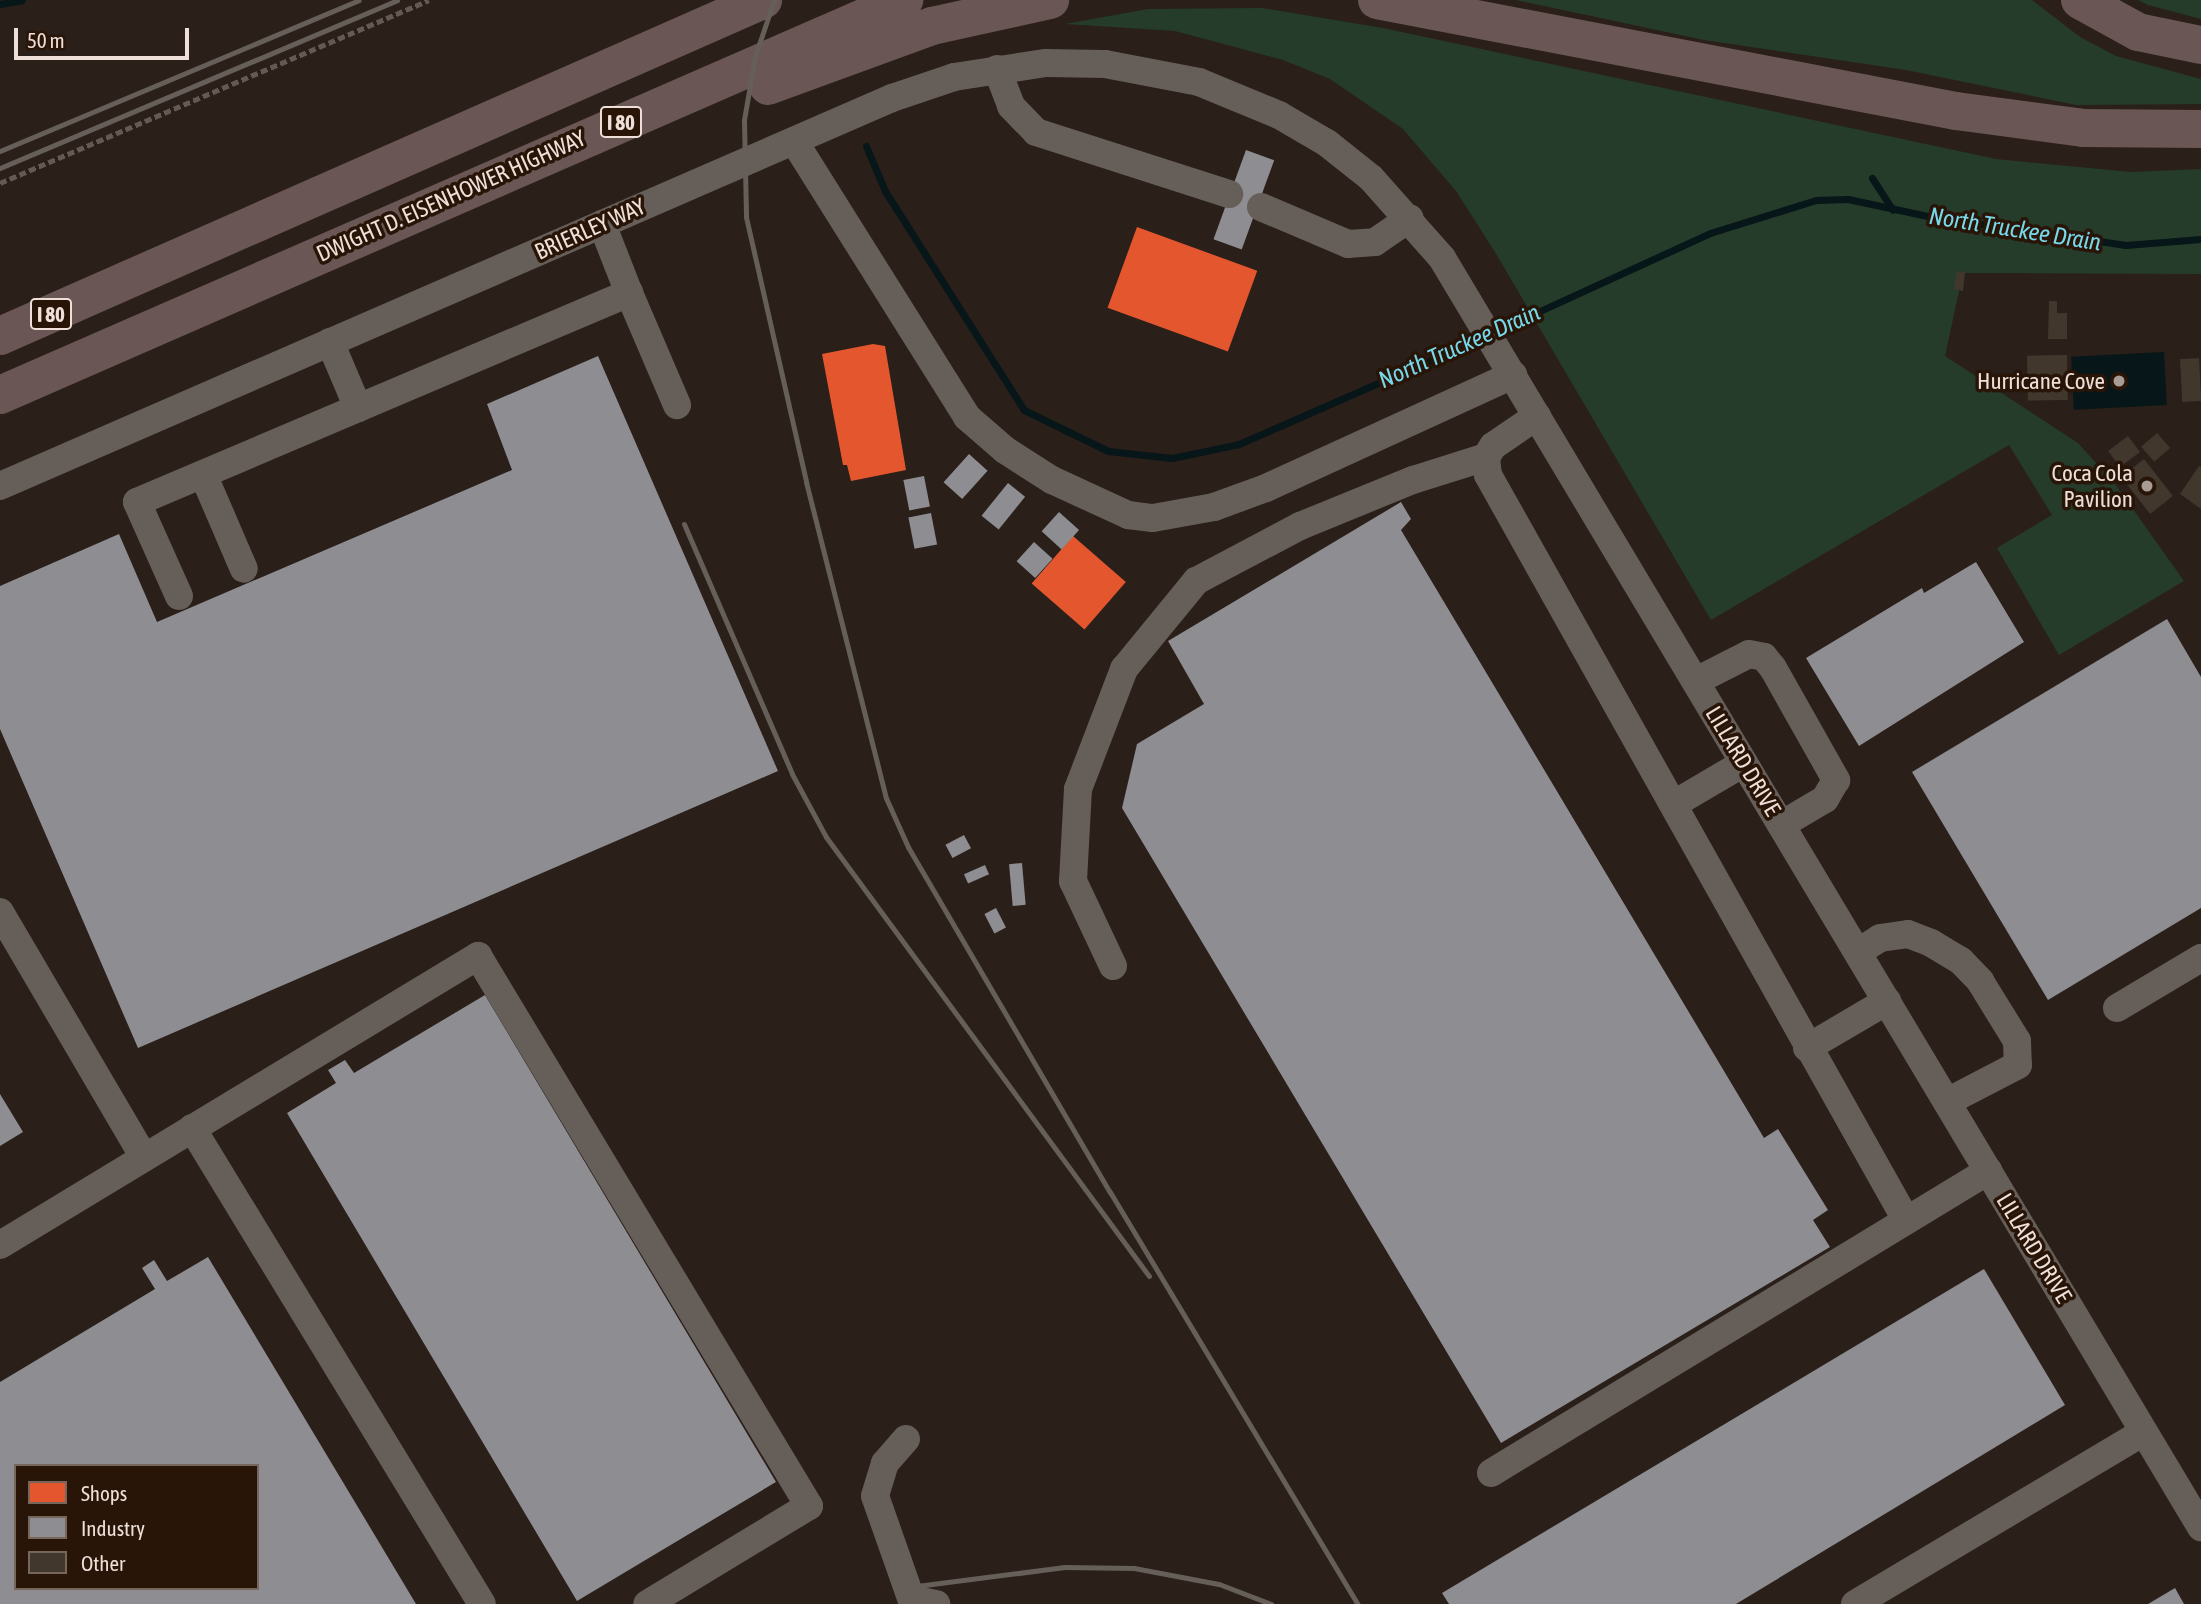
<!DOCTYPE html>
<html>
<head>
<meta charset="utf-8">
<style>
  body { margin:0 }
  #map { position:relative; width:2201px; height:1604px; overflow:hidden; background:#2a1f19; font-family:"Asap Condensed",sans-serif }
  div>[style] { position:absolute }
  .green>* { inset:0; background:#253c2b }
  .water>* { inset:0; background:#071618; transform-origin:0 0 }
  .shops>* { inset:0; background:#e4572e; transform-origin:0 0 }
  .industry>* { inset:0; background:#8d8d92; transform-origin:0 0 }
  .stream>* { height:7px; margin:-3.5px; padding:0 3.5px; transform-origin:3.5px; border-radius:3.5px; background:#071618 }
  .building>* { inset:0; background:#42372d; transform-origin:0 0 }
  .path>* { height:4.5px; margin-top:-2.25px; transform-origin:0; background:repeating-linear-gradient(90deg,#635a55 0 7px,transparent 0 10.5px) }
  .minor>* { height:28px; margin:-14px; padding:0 14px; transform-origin:14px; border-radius:14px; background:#665e59 }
  .highway>* { height:38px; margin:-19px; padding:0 19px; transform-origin:19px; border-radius:19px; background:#6a5655 }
  .rail>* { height:5px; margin:-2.5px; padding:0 2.5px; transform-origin:2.5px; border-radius:2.5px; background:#665f59 }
  .dots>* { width:19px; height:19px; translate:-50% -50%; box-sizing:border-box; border:4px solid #281508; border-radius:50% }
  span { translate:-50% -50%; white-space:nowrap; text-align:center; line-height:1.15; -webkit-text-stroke:7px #281508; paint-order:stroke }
  .shield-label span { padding:2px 5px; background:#281508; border:2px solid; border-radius:5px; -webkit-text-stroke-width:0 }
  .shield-label { font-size:21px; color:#eee0d8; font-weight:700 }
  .street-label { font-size:23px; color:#eee0d8 }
  .poi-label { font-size:23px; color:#eee0d8 }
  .right { translate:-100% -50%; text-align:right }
  .water-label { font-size:24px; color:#76d8e9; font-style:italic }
  .legend { position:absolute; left:14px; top:1464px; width:245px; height:126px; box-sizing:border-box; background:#281508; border:2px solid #77665b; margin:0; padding:9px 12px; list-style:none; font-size:21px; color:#eee0d8 }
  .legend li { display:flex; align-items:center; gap:14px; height:35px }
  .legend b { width:35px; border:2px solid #77665b }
  .scale { position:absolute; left:14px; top:28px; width:175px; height:32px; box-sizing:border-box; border:4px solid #eee0d8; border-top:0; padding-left:9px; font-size:21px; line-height:24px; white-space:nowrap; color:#eee0d8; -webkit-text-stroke:5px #281508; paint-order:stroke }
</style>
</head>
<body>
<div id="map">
  <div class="green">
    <div style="clip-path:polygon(1516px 0,2032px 0,2080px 37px,2116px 56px,2201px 79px,2201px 104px,2076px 105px,1906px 70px,1704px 40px)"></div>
    <div style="clip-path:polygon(2138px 0,2201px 0,2201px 19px,2148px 5px)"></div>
    <div style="clip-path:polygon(1262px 8px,1383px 28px,1996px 159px,2131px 172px,2201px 169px,2201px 274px,1963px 273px,1945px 356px,2078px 443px,2115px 484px,2184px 581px,2059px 655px,1997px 548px,2052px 515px,2009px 445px,1711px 620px,1495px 252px,1456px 191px,1403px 129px,1330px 79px,1283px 60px,1175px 31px,1065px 24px,1148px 9px)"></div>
  </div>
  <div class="water">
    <div style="left:2164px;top:352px;width:53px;height:93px;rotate:87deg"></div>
  </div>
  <div class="shops">
    <div style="left:1137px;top:227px;width:128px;height:86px;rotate:20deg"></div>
    <div style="clip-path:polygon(873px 344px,885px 346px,906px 470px,851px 481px,847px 465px,843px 465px,822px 354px)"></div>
    <div style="left:1073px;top:536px;width:70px;height:63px;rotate:41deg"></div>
  </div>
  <div class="industry">
    <div style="left:1246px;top:150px;width:30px;height:95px;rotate:20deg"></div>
    <div style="clip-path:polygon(598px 356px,778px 771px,138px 1048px,0 729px,0 586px,119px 534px,157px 622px,512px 470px,487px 404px)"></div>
    <div style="left:969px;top:454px;width:25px;height:38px;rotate:42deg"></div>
    <div style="left:924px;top:476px;width:31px;height:21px;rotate:79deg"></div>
    <div style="left:1008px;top:483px;width:22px;height:42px;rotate:39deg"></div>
    <div style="clip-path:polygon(1401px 502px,1411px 519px,1401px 530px,1764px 1138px,1778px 1129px,1828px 1210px,1813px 1220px,1830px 1247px,1501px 1443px,1122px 808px,1137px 744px,1204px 704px,1168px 641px)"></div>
    <div style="left:1059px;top:512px;width:27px;height:26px;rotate:42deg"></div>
    <div style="left:931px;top:513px;width:32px;height:23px;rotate:79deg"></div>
    <div style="left:1034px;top:542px;width:25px;height:26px;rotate:42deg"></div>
    <div style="clip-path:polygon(1976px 562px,2024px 642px,1859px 746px,1806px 658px,1922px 588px,1924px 593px)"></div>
    <div style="clip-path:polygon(2167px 619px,2201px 677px,2201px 908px,2048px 1000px,1912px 772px)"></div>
    <div style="left:964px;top:835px;width:15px;height:21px;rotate:62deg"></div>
    <div style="left:1022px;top:863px;width:42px;height:13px;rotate:85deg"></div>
    <div style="left:985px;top:865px;width:10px;height:23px;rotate:66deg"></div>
    <div style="left:996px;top:908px;width:22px;height:13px;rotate:63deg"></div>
    <div style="clip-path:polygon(485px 995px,776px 1482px,577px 1601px,287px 1113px,336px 1083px,328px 1070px,345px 1060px,354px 1073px)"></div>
    <div style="clip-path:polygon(0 1094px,23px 1132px,0 1146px)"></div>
    <div style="clip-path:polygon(evenodd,208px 1257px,416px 1604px,0 1604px,0 1382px,155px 1289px,142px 1268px,154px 1260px,167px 1281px,208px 1257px,16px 1466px,257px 1466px,257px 1588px,16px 1588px,16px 1466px)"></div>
    <div style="clip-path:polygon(1984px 1269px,2065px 1405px,1736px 1604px,1449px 1604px,1442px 1593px)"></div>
    <div style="clip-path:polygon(2175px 1588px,2184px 1604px,2148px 1604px)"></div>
  </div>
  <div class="stream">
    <div style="left:0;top:4px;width:22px;rotate:-10deg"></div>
    <div style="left:866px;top:146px;width:49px;rotate:67.1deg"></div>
    <div style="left:885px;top:191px;width:259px;rotate:57.6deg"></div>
    <div style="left:1024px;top:410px;width:93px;rotate:26deg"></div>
    <div style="left:1108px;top:451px;width:64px;rotate:6.2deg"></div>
    <div style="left:1172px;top:458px;width:68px;rotate:-11.8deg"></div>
    <div style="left:1239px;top:444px;width:266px;rotate:-23.7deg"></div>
    <div style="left:1872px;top:178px;width:38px;rotate:57deg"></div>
    <div style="left:1494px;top:332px;width:238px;rotate:-24.6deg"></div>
    <div style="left:1710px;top:233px;width:111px;rotate:-17.3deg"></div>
    <div style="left:1816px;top:200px;width:32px;rotate:-2deg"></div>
    <div style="left:1848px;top:199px;width:86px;rotate:12.1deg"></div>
    <div style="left:1932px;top:217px;width:196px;rotate:8.2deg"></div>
    <div style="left:2126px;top:245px;width:75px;rotate:-4.6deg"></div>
  </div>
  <div class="building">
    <div style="clip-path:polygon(1957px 271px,1965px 272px,1963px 291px,1954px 289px)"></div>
    <div style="clip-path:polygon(2049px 301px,2057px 301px,2057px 313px,2067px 313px,2067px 339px,2048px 339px)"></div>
    <div style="left:2067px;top:355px;width:45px;height:40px;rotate:89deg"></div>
    <div style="left:2199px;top:358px;width:43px;height:19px;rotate:87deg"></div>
    <div style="left:2157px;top:433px;width:20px;height:21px;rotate:49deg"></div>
    <div style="left:2128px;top:436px;width:20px;height:25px;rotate:53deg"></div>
    <div style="left:2144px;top:459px;width:47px;height:29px;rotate:52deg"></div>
    <div style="clip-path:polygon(2199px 466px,2201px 467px,2201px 509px,2180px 494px)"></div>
  </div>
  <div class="path">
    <div style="left:0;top:183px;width:466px;rotate:-23.1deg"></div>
  </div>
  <div class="minor">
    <div style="left:997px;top:69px;width:40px;rotate:69deg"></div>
    <div style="left:1011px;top:106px;width:36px;rotate:46deg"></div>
    <div style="left:1036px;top:132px;width:203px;rotate:17.8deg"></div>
    <div style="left:794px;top:141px;width:326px;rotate:57.9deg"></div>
    <div style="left:967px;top:417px;width:50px;rotate:41deg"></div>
    <div style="left:1005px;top:450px;width:56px;rotate:32.6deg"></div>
    <div style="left:1052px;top:480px;width:84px;rotate:24.7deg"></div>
    <div style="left:1128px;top:515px;width:25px;rotate:7deg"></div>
    <div style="left:1153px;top:518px;width:62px;rotate:-10.2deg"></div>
    <div style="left:1214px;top:507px;width:55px;rotate:-20.1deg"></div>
    <div style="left:1266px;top:488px;width:272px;rotate:-24.6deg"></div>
    <div style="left:1261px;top:207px;width:95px;rotate:23deg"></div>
    <div style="left:1348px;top:244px;width:27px;rotate:-4deg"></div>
    <div style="left:1375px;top:242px;width:42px;rotate:-34.4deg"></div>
    <div style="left:629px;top:293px;width:122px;rotate:66.8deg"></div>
    <div style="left:330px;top:342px;width:72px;rotate:67deg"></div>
    <div style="left:1537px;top:416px;width:53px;rotate:145.7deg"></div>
    <div style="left:1493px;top:446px;width:13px;rotate:122deg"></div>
    <div style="left:1486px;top:457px;width:18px;rotate:84deg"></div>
    <div style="left:1488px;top:475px;width:854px;rotate:60.7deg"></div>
    <div style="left:203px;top:474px;width:103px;rotate:66.7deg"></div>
    <div style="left:0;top:486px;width:973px;rotate:-23.51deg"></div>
    <div style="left:892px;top:98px;width:65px;rotate:-18.7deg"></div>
    <div style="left:954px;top:77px;width:93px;rotate:-8.7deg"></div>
    <div style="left:1046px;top:63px;width:59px;rotate:1deg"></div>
    <div style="left:1105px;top:64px;width:96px;rotate:10.8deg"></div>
    <div style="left:1199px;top:82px;width:87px;rotate:22.4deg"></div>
    <div style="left:1279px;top:115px;width:56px;rotate:30.3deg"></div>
    <div style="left:1327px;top:143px;width:56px;rotate:38.5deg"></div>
    <div style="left:1371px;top:178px;width:107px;rotate:48.4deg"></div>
    <div style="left:1442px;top:258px;width:1479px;rotate:59.12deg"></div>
    <div style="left:179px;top:596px;width:103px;rotate:-114.1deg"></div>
    <div style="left:137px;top:502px;width:535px;rotate:-23.02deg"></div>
    <div style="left:629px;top:293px;width:74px;rotate:-111.4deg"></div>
    <div style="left:1696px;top:681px;width:59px;rotate:-27deg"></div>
    <div style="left:1749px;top:654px;width:15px;rotate:11deg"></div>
    <div style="left:1764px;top:657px;width:14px;rotate:51deg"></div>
    <div style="left:1773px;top:668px;width:129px;rotate:60.6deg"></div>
    <div style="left:1836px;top:780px;width:22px;rotate:120deg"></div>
    <div style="left:1825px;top:799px;width:51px;rotate:149.4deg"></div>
    <div style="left:1674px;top:804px;width:81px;rotate:-30.4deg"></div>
    <div style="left:0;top:912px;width:284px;rotate:59.6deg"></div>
    <div style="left:1858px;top:952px;width:26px;rotate:-32deg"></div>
    <div style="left:1880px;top:938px;width:28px;rotate:-8deg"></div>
    <div style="left:1908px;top:934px;width:25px;rotate:21deg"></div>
    <div style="left:1931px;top:943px;width:35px;rotate:31deg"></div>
    <div style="left:1961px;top:961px;width:28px;rotate:46deg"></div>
    <div style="left:1980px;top:981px;width:70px;rotate:58.3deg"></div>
    <div style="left:2017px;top:1041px;width:24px;rotate:88deg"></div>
    <div style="left:2018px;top:1065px;width:80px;rotate:152.5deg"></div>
    <div style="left:1113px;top:966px;width:94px;rotate:-115.2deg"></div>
    <div style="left:1073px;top:881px;width:92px;rotate:-86.9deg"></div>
    <div style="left:1078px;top:789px;width:129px;rotate:-69deg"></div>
    <div style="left:1124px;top:669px;width:114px;rotate:-50.7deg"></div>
    <div style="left:1196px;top:581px;width:118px;rotate:-27.9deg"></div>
    <div style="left:1300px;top:526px;width:122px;rotate:-22.2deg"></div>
    <div style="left:1413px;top:480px;width:77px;rotate:-17.5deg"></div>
    <div style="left:2117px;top:1008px;width:98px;rotate:-30.8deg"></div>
    <div style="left:1807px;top:1048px;width:93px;rotate:-30.4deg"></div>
    <div style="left:192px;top:1128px;width:557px;rotate:58.65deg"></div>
    <div style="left:0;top:1245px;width:559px;rotate:-31.16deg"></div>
    <div style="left:478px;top:956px;width:642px;rotate:58.96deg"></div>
    <div style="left:809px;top:1506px;width:189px;rotate:148.8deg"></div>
    <div style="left:906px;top:1439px;width:32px;rotate:131deg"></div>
    <div style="left:885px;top:1463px;width:34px;rotate:107deg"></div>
    <div style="left:875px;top:1496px;width:114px;rotate:70.6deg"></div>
    <div style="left:1491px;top:1473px;width:582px;rotate:-31.28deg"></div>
    <div style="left:912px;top:1599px;width:25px;rotate:12deg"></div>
    <div style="left:1855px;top:1604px;width:336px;rotate:-30.8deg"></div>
  </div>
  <div class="highway">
    <div style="left:1377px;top:0;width:590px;rotate:10.85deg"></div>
    <div style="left:1956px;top:111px;width:128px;rotate:7.6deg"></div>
    <div style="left:2083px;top:128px;width:118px;rotate:0.5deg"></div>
    <div style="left:2080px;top:0;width:66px;rotate:28.9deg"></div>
    <div style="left:2138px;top:32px;width:64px;rotate:11.7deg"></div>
    <div style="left:768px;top:86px;width:175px;rotate:-20.1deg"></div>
    <div style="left:932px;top:26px;width:121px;rotate:-12.4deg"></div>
    <div style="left:0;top:336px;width:834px;rotate:-23.77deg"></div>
    <div style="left:0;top:395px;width:987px;rotate:-23.6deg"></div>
  </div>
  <div class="rail">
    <div style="left:774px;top:0;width:59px;rotate:108.7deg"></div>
    <div style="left:755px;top:56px;width:65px;rotate:99.8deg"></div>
    <div style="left:744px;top:120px;width:97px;rotate:88.8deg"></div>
    <div style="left:746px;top:217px;width:272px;rotate:77.2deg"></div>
    <div style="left:806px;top:482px;width:326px;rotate:75.8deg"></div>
    <div style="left:886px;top:798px;width:54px;rotate:65.8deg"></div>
    <div style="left:908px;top:847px;width:400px;rotate:59.7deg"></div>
    <div style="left:1110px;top:1192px;width:481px;rotate:59deg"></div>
    <div style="left:0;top:151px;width:389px;rotate:-22.8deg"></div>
    <div style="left:0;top:168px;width:431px;rotate:-22.9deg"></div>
    <div style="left:684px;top:524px;width:272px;rotate:66.6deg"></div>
    <div style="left:792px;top:774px;width:72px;rotate:61.6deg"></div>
    <div style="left:826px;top:837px;width:545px;rotate:53.66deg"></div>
    <div style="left:909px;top:1587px;width:157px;rotate:-7.3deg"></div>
    <div style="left:1065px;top:1567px;width:69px;rotate:0.8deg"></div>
    <div style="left:1134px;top:1568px;width:86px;rotate:10.7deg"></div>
    <div style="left:1219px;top:1584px;width:56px;rotate:21deg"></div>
  </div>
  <div class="dots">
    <div style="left:2119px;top:381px;background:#a99c95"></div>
    <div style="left:2147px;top:486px;background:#a99c95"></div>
  </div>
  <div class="shield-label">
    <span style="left:621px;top:122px">I 80</span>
    <span style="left:51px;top:314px">I 80</span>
  </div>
  <div class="street-label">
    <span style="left:451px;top:196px;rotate:-24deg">DWIGHT D. EISENHOWER HIGHWAY</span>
    <span style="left:590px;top:229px;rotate:-24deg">BRIERLEY WAY</span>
    <span style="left:1743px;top:761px;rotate:59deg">LILLARD DRIVE</span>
    <span style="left:2034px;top:1248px;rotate:59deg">LILLARD DRIVE</span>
  </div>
  <div class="poi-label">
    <span class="right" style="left:2105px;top:381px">Hurricane Cove</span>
    <span class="right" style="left:2133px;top:486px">Coca Cola<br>Pavilion</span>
  </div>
  <div class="water-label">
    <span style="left:2015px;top:229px;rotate:9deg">North Truckee Drain</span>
    <span style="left:1459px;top:346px;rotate:-24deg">North Truckee Drain</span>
  </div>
  <ul class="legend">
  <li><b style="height:19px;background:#e4572e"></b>Shops</li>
  <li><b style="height:19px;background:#8d8d92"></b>Industry</li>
  <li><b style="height:19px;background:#42372d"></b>Other</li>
  </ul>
  <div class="scale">50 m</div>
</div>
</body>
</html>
